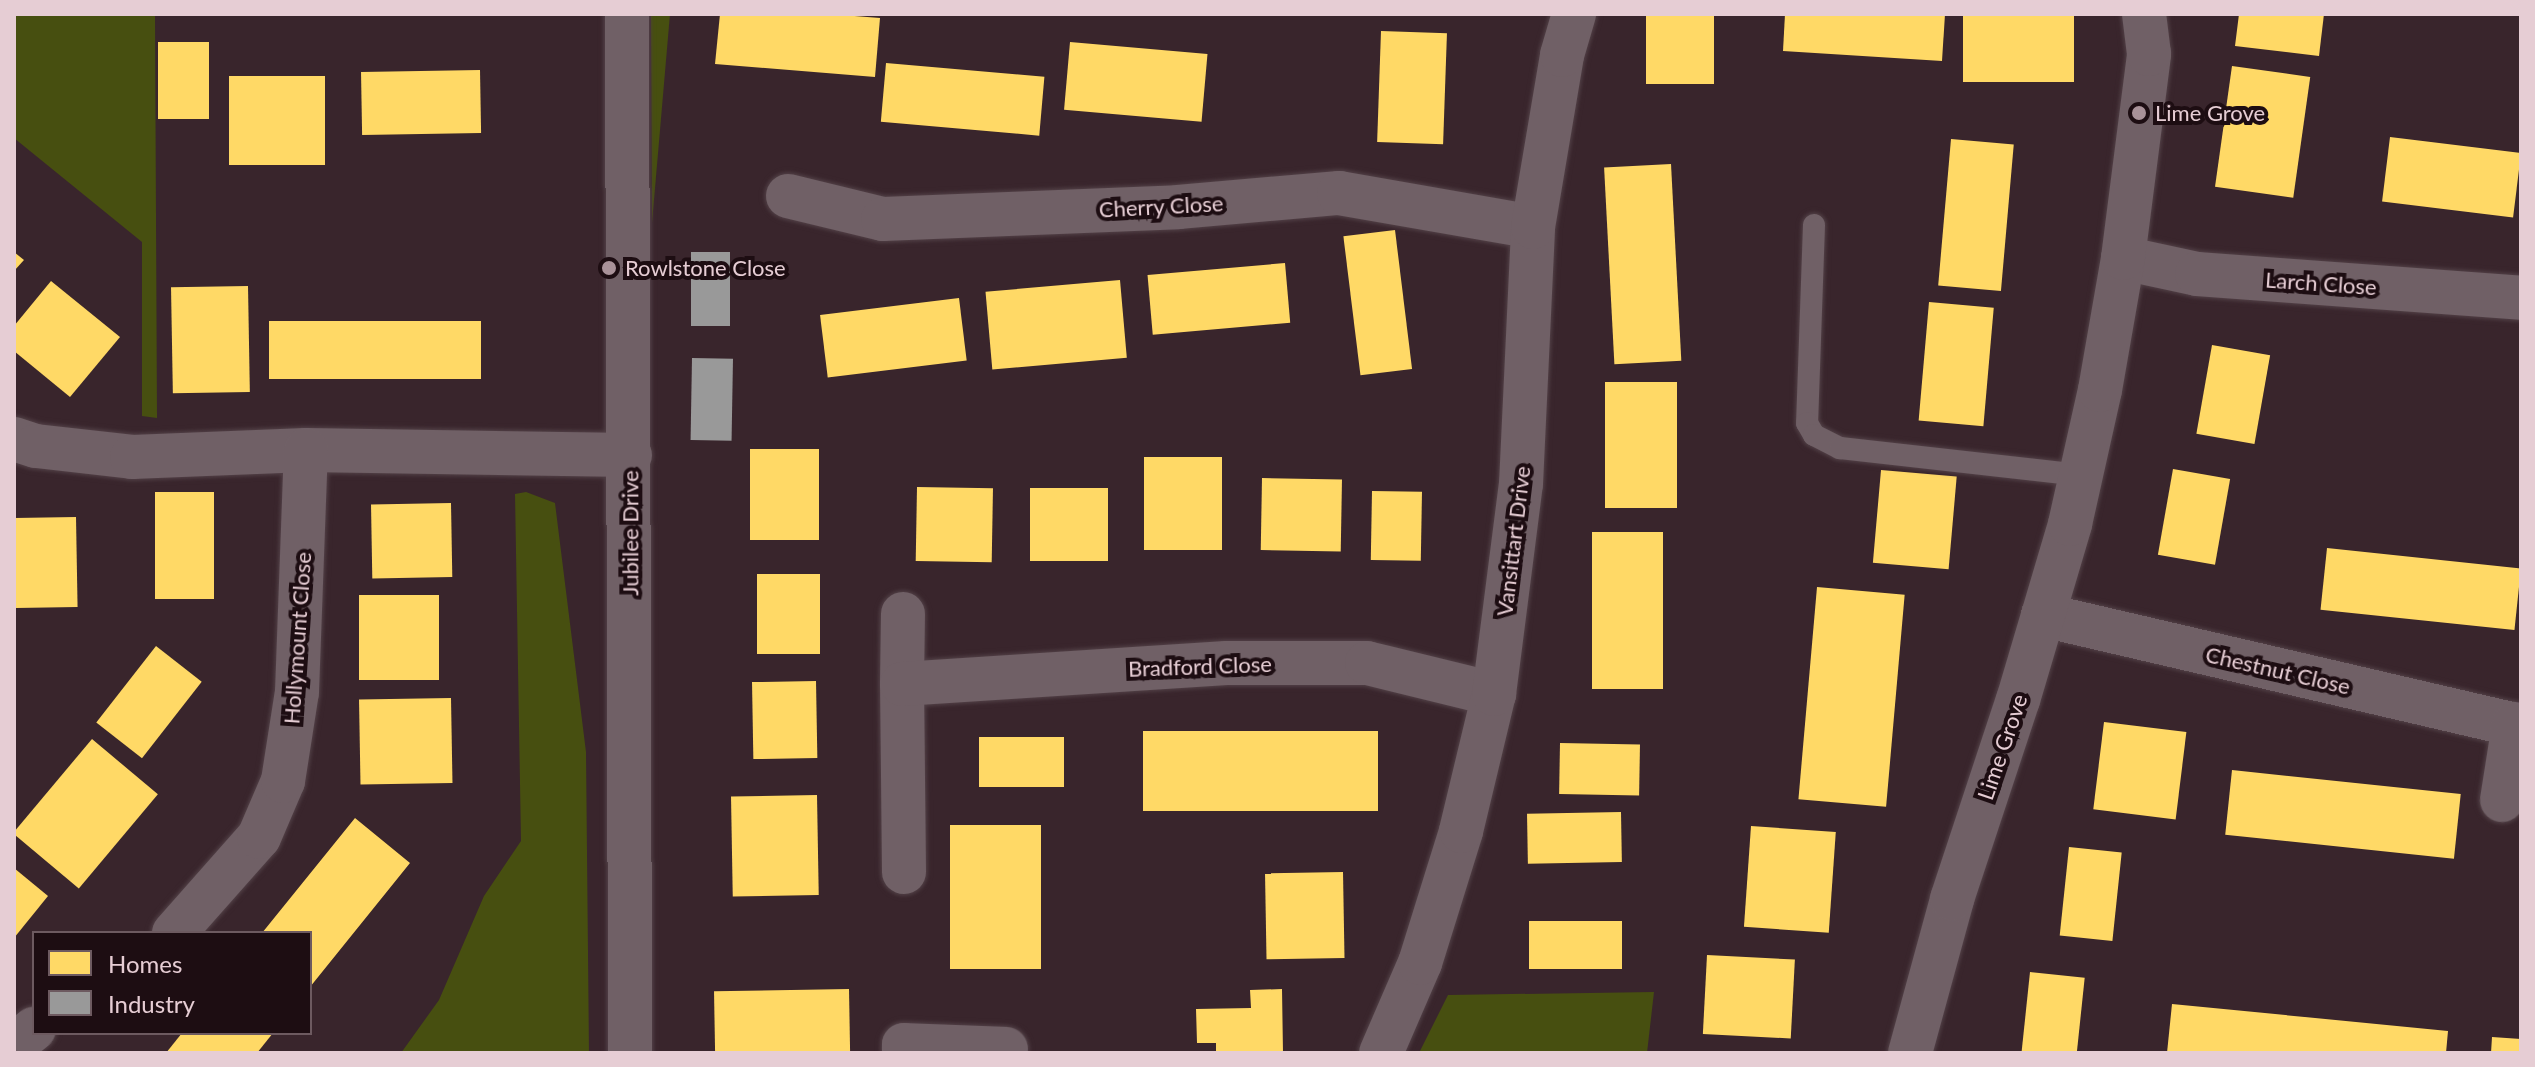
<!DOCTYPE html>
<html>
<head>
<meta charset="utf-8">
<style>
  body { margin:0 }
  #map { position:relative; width:2535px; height:1067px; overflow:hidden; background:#39252c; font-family:Lato,sans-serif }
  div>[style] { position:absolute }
  .green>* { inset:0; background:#474f10 }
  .homes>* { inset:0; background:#ffd966; transform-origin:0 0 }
  .industry>* { inset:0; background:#999; transform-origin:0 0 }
  .roads { filter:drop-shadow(0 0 2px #524147) drop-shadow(0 0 2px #524147) }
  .service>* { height:22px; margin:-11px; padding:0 11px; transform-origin:11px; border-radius:11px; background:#706066 }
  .minor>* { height:44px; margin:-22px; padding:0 22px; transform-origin:22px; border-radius:22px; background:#706066 }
  .tertiary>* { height:44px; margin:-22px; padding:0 22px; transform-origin:22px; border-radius:22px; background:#706066 }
  .dots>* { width:22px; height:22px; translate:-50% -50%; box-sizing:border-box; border:4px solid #1d0d12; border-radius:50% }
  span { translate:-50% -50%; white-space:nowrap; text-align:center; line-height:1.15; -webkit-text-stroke:8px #1d0d12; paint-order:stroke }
  .poi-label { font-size:22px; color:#e6cdd4 }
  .left { translate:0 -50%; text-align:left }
  .street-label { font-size:22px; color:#e6cdd4 }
  .frame { position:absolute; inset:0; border:16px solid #e6cdd4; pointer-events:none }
  .legend { position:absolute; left:32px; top:931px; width:280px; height:104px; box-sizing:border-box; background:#1d0d12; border:2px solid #6d5a60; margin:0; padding:10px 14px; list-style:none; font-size:24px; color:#e6cdd4 }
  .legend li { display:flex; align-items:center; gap:16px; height:40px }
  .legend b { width:40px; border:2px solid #6d5a60 }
</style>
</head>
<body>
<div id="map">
  <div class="green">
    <div style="clip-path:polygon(14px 14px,155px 14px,157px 418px,142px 416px,142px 242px,14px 138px)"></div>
    <div style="clip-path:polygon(651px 14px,670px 14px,652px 223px)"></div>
    <div style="clip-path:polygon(526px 492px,555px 503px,586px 752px,589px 1053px,401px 1053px,439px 1000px,484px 896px,521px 841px,515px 494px)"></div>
    <div style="clip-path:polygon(1654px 992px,1647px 1053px,1419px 1053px,1448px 995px)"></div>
  </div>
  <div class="homes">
    <div style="clip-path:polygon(720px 14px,829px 14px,880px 18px,875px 77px,715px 64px)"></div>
    <div style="left:1646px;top:14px;width:68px;height:70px"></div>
    <div style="clip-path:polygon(1785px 14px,1945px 14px,1942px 61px,1783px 51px)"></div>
    <div style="left:1963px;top:14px;width:111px;height:68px"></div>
    <div style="clip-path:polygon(2239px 14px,2324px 14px,2319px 56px,2235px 46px)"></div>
    <div style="left:1381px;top:31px;width:66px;height:111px;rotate:2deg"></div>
    <div style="left:209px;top:42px;width:77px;height:51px;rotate:90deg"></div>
    <div style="left:1070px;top:42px;width:138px;height:68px;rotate:5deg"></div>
    <div style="left:886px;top:63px;width:159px;height:59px;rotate:5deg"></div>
    <div style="left:2232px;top:66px;width:79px;height:122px;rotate:8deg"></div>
    <div style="left:480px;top:70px;width:63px;height:119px;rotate:89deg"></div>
    <div style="left:229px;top:76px;width:96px;height:89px"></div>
    <div style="left:2390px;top:137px;width:132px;height:65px;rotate:7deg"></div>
    <div style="left:1951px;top:139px;width:63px;height:147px;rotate:5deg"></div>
    <div style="left:1671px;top:164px;width:197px;height:67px;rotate:87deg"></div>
    <div style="left:1395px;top:230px;width:140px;height:52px;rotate:83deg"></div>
    <div style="clip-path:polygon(14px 252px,24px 260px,14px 271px)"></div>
    <div style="left:1285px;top:263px;width:60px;height:138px;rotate:85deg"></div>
    <div style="left:1120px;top:280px;width:78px;height:135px;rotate:85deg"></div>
    <div style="clip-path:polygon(51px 281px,120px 337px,70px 397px,14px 351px,14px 326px)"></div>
    <div style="left:248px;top:286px;width:106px;height:77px;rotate:89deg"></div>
    <div style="left:959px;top:298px;width:63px;height:140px;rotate:83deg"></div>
    <div style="left:1929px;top:302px;width:65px;height:119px;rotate:5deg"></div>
    <div style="left:269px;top:321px;width:212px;height:58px"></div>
    <div style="left:2212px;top:345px;width:59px;height:90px;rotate:10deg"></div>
    <div style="left:1677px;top:382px;width:126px;height:72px;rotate:90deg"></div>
    <div style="left:819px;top:449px;width:91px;height:69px;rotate:90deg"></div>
    <div style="left:1144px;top:457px;width:78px;height:93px"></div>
    <div style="left:2173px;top:469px;width:58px;height:87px;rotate:10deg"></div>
    <div style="left:1881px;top:470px;width:76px;height:93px;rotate:5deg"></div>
    <div style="left:1262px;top:478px;width:80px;height:72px;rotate:1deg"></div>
    <div style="left:917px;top:487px;width:76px;height:74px;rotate:1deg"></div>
    <div style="left:1108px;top:488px;width:73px;height:78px;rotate:90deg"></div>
    <div style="left:1372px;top:491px;width:50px;height:69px;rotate:1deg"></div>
    <div style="left:155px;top:492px;width:59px;height:107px"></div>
    <div style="left:451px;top:503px;width:74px;height:80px;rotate:89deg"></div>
    <div style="left:76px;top:517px;width:90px;height:62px;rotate:89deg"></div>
    <div style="left:1592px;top:532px;width:71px;height:157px"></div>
    <div style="left:2327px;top:548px;width:195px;height:62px;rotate:6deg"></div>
    <div style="left:757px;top:574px;width:63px;height:80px"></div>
    <div style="left:1817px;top:587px;width:88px;height:213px;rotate:5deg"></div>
    <div style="left:439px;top:595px;width:85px;height:80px;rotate:90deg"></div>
    <div style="left:156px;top:646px;width:58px;height:97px;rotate:38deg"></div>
    <div style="left:816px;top:681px;width:77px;height:64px;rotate:89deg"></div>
    <div style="left:451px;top:698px;width:85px;height:92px;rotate:89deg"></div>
    <div style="left:2104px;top:722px;width:83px;height:88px;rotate:7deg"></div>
    <div style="left:1143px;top:731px;width:235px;height:80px"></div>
    <div style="left:979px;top:737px;width:85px;height:50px"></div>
    <div style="left:92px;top:739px;width:86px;height:123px;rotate:40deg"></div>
    <div style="left:1560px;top:743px;width:80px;height:51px;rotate:1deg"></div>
    <div style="left:2232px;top:770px;width:230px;height:65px;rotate:6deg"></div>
    <div style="left:817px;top:795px;width:100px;height:86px;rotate:89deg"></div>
    <div style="left:1621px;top:812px;width:50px;height:94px;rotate:89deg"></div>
    <div style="clip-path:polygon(355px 818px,410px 863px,310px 987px,310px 933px,262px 933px)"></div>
    <div style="left:950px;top:825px;width:91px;height:144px"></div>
    <div style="left:1751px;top:826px;width:85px;height:101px;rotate:4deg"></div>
    <div style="left:2069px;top:847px;width:53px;height:89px;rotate:6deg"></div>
    <div style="clip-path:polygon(14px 868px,48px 896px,14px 938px)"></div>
    <div style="left:1343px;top:872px;width:86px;height:78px;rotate:89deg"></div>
    <div style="left:1529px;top:921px;width:93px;height:48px"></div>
    <div style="left:1707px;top:955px;width:88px;height:79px;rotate:3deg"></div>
    <div style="left:2030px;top:972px;width:55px;height:82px;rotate:6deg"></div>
    <div style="left:849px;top:989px;width:64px;height:135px;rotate:89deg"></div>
    <div style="clip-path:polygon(1282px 989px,1283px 1053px,1216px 1053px,1216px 1043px,1197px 1043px,1196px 1009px,1251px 1008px,1250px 990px)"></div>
    <div style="clip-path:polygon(2172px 1004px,2448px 1031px,2446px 1053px,2167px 1053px)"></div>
    <div style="clip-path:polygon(182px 1033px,273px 1033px,257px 1053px,166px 1053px)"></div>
    <div style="clip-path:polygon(2492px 1037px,2521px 1039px,2521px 1053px,2491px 1053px)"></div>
  </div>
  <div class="industry">
    <div style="left:691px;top:252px;width:39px;height:74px"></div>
    <div style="left:692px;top:358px;width:41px;height:82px;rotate:1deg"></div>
  </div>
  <div class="roads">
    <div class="service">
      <div style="left:1814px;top:225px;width:198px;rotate:92deg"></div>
      <div style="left:1807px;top:423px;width:14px;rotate:60deg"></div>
      <div style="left:1814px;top:435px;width:29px;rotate:27deg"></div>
      <div style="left:1840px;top:448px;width:242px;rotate:6.4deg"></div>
    </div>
    <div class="minor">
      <div style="left:788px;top:196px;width:98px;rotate:13.6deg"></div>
      <div style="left:883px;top:219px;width:295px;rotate:-2.3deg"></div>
      <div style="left:1178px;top:207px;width:162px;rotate:-5deg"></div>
      <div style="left:1339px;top:193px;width:197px;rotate:9.9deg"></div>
      <div style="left:2123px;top:258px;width:76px;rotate:12.2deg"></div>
      <div style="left:2197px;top:274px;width:325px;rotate:4.2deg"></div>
      <div style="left:14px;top:439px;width:23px;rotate:18deg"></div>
      <div style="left:36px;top:446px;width:97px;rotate:6.5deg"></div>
      <div style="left:132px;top:457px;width:174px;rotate:-2.3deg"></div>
      <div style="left:306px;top:450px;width:324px;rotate:0.9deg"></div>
      <div style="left:2043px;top:615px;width:491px;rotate:13.1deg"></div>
      <div style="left:902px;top:684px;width:70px;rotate:-89.2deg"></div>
      <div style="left:2502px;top:800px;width:77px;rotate:-81deg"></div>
      <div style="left:904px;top:872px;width:188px;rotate:-90.6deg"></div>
      <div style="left:902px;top:684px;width:325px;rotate:-3.7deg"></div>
      <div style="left:1226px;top:663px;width:141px"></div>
      <div style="left:1367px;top:663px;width:131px;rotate:13.7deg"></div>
      <div style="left:174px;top:933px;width:128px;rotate:-48.5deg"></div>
      <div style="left:259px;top:837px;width:61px;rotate:-66.8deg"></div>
      <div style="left:283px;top:781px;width:90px;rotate:-81.1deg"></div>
      <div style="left:297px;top:692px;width:242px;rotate:-87.9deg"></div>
      <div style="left:14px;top:1045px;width:26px;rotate:-39deg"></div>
      <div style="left:904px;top:1053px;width:8px;rotate:-90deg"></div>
      <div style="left:904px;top:1045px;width:102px;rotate:2.2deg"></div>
      <div style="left:1381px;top:1053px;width:98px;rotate:-66.6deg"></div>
      <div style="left:1420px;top:963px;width:138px;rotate:-72.7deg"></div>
      <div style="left:1461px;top:831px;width:141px;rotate:-76.5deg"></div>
      <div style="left:1494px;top:694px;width:212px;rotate:-82.7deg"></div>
      <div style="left:1521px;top:484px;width:257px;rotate:-87.3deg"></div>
      <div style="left:1533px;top:227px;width:174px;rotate:-80.4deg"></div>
      <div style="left:1562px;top:55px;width:43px;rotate:-73.7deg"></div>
      <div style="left:1910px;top:1053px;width:160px;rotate:-74.7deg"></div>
      <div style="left:1952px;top:899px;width:210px;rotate:-71.7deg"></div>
      <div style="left:2018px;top:700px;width:184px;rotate:-73.5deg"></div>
      <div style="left:2070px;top:524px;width:137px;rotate:-77.4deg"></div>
      <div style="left:2100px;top:390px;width:134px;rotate:-80.1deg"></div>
      <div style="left:2123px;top:258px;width:206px;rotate:-82.7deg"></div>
      <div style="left:2149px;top:54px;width:40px;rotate:-97.1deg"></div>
    </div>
    <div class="tertiary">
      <div style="left:627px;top:14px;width:1039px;rotate:89.83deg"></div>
    </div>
  </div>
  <div class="dots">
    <div style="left:2139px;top:113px;background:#a99299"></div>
    <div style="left:609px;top:268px;background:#a99299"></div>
  </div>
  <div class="poi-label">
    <span class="left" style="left:2155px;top:113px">Lime Grove</span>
    <span class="left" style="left:625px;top:268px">Rowlstone Close</span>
  </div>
  <div class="street-label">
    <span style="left:1161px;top:206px;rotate:-3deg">Cherry Close</span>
    <span style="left:2321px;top:283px;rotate:4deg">Larch Close</span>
    <span style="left:630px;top:533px;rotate:-90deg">Jubilee Drive</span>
    <span style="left:1513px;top:541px;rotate:-83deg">Vansittart Drive</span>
    <span style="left:297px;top:638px;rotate:-86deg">Hollymount Close</span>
    <span style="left:1200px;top:666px;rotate:-2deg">Bradford Close</span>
    <span style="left:2278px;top:670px;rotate:13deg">Chestnut Close</span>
    <span style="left:2002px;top:747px;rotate:-71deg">Lime Grove</span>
  </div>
  <div class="frame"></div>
  <ul class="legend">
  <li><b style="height:22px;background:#ffd966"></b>Homes</li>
  <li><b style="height:22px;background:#999"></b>Industry</li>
  </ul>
</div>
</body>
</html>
